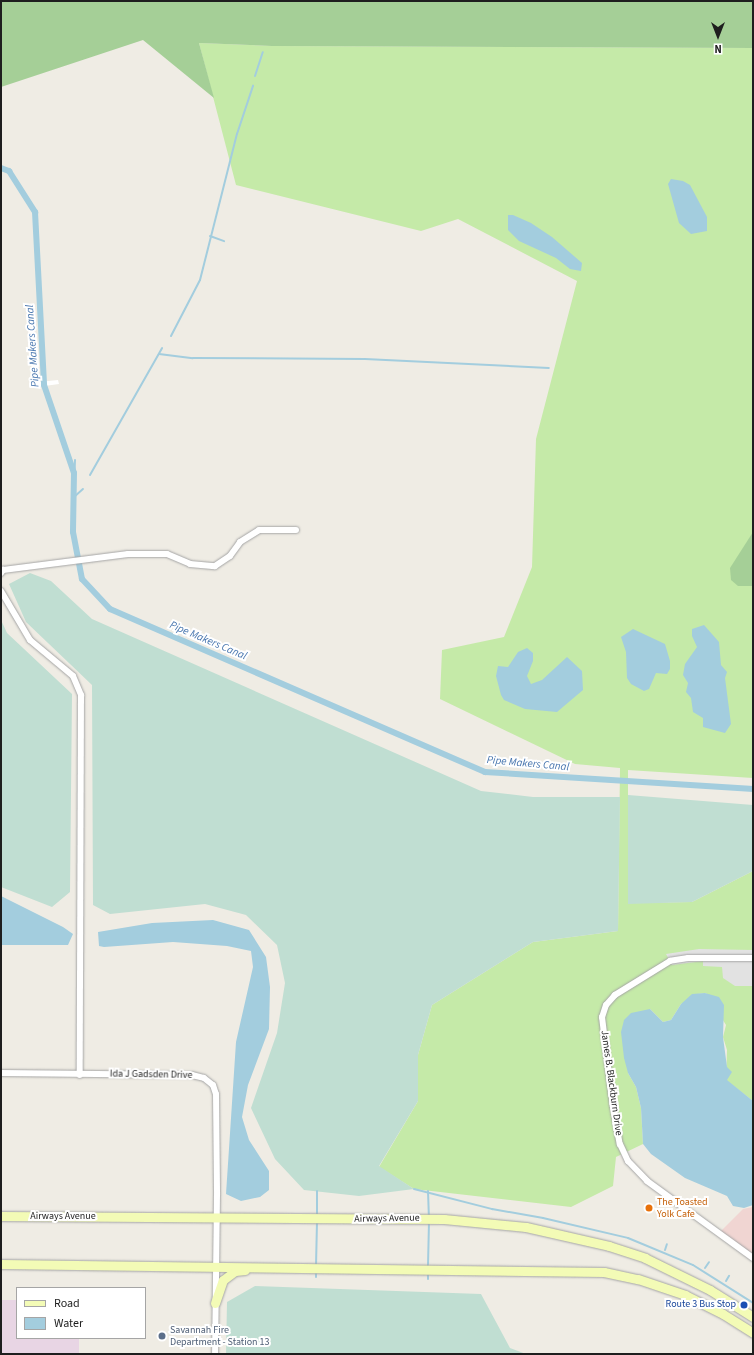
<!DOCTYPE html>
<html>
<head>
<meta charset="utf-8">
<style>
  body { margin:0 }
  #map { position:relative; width:754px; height:1355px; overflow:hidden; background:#efece4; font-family:"Source Sans 3",sans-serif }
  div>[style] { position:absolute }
  .commercial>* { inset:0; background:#f0d5d2 }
  .industrial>* { inset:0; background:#e8d5e4 }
  .grass>* { inset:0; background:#c5eaa8 }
  .forest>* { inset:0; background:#a5cf97 }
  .wetland>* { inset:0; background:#c0ded2 }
  .parking>* { inset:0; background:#e2e2e2 }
  .water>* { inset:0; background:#a3cdde }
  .pier>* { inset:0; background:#fff }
  .stream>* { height:2px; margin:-1px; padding:0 1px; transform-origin:1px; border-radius:1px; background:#a3cdde }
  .canal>* { height:6px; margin:-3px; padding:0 3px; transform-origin:3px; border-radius:3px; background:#a3cdde }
  .roads { filter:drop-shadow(0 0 1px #a5a5a5) drop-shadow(0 0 1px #a5a5a5) }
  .minor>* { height:6px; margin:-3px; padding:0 3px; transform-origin:3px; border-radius:3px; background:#fff }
  .secondary>* { height:9px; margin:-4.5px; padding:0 4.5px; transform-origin:4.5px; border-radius:4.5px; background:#f3fbb6 }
  .dots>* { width:11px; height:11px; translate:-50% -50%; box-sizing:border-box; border:2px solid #fff; border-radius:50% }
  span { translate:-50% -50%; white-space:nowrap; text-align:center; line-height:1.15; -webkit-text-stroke:4px #fff; paint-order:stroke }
  .street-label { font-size:10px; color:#1e1e1e }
  .food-label { font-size:10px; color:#c56008 }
  .left { translate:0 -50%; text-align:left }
  .transit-label { font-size:10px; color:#164399 }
  .right { translate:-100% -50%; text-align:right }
  .service-label { font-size:10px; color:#4e5e75 }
  .water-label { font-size:11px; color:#4876af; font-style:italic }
  .frame { position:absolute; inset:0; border:2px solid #1e1e1e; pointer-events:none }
  .legend { position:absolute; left:16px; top:1287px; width:130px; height:52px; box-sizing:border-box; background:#fff; border:1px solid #a5a5a5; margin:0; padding:5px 7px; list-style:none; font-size:12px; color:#1e1e1e }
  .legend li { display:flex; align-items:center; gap:8px; height:20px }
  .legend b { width:20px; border:1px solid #a5a5a5 }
  .north { position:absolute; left:698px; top:16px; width:40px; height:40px; -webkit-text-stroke:3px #fff; paint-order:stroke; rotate:180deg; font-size:11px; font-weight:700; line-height:16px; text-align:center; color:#1e1e1e }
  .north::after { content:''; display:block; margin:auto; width:14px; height:18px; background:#1e1e1e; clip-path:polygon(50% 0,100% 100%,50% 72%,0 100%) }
</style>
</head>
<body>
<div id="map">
  <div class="commercial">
    <div style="clip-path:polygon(753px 1207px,753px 1257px,720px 1232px,743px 1209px)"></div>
  </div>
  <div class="industrial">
    <div style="clip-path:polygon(1px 1300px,17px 1300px,17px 1338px,79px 1338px,79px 1354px,1px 1354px)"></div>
  </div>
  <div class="grass">
    <div style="clip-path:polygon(199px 43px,272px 46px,753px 48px,753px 778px,628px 770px,628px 903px,692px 902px,753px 871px,753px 1101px,726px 1080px,727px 1050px,723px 1037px,726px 1025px,706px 993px,698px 994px,681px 1004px,671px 1020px,663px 1022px,650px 1009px,628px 1073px,636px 1087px,641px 1108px,643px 1144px,616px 1157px,613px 1186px,571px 1207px,414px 1189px,379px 1167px,418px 1101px,418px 1055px,432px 1005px,533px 942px,618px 931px,620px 768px,575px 764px,440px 699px,442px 650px,504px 637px,532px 567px,536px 439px,577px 281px,458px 219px,421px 231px,236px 185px)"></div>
  </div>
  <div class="forest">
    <div style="clip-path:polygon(1px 1px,753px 1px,753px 48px,272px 46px,199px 43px,214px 98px,143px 40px,1px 87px)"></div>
    <div style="clip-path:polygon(753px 532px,753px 586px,738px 586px,731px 580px,730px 568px)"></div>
  </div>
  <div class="wetland">
    <div style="clip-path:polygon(30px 573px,51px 581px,92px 619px,481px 791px,533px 797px,620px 797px,618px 931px,533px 942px,432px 1005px,418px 1055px,418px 1101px,379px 1166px,414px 1189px,359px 1196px,304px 1190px,275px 1159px,251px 1108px,277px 1033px,285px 983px,277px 945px,246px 915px,205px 904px,110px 914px,93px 905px,92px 685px,26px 622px,9px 584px)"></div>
    <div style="clip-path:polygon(1px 620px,7px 633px,72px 694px,70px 892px,52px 907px,1px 887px)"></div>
    <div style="clip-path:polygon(628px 795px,753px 805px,753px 871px,692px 902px,628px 904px)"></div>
    <div style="clip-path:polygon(255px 1286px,481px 1294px,510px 1348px,526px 1354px,226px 1354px,227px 1302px)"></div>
  </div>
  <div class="parking">
    <div style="clip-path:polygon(699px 949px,753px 950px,753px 986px,735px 986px,723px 978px,722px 967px,703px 966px,703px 961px,672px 965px,666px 954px)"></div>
  </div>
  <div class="water">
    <div style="clip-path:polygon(671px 179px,683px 181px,690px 185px,707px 217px,707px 231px,691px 234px,679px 223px,668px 184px)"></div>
    <div style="clip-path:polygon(508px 215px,513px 215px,531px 223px,552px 237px,582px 263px,581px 271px,570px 269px,556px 258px,519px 241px,508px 230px)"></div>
    <div style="clip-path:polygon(704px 625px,719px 642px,721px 665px,727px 672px,725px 678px,731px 724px,725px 733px,703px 727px,703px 718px,693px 712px,691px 698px,686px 692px,688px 683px,683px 675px,685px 664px,697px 647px,692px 636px,692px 629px)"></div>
    <div style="clip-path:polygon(633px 629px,665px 644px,670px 661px,670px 669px,667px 674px,656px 673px,649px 689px,644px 691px,631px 684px,627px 678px,626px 652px,621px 637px)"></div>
    <div style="clip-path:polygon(527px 648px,533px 653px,533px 661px,527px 676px,531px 684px,542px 680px,567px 657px,582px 671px,583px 690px,557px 712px,525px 709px,504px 700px,501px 695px,496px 676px,498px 666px,508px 667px,518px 652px)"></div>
    <div style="clip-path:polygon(1px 896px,63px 927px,73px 934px,68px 945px,1px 945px)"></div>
    <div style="clip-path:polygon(213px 920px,249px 930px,266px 957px,270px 987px,269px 1029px,248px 1085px,242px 1117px,249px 1140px,269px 1171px,269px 1190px,260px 1197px,241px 1201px,226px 1194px,236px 1042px,253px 967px,251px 951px,227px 946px,173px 942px,104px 947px,99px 946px,98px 932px,152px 923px)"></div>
    <div style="clip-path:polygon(705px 993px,719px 997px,724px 1005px,723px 1037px,727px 1067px,732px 1072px,727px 1080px,753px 1101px,753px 1205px,744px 1208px,733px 1206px,727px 1196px,685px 1178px,651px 1154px,643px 1144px,641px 1108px,636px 1087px,628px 1073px,624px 1058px,621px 1032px,624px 1020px,631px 1013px,650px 1009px,663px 1022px,671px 1020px,681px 1004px,692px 994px)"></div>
  </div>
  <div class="pier">
    <div style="clip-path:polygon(58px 380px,59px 384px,30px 388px,29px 383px)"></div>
  </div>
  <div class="stream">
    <div style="left:255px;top:76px;width:25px;rotate:-72deg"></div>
    <div style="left:210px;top:236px;width:15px;rotate:20deg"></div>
    <div style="left:171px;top:336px;width:63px;rotate:-62.6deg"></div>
    <div style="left:200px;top:280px;width:151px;rotate:-75.8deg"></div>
    <div style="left:237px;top:134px;width:51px;rotate:-71.6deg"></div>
    <div style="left:159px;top:354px;width:34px;rotate:7deg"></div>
    <div style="left:193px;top:358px;width:172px;rotate:0.3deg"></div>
    <div style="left:365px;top:359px;width:184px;rotate:2.8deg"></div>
    <div style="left:75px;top:460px;width:37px;rotate:92deg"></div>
    <div style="left:74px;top:497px;width:12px;rotate:-42deg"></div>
    <div style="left:90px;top:475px;width:146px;rotate:-60.4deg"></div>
    <div style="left:414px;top:1189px;width:81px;rotate:14.4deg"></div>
    <div style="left:492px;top:1209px;width:52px;rotate:10deg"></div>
    <div style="left:543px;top:1218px;width:87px;rotate:13.2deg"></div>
    <div style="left:628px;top:1238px;width:70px;rotate:22.6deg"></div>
    <div style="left:693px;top:1265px;width:71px;rotate:32.3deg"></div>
    <div style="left:428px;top:1191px;width:25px;rotate:88deg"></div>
    <div style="left:317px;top:1216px;width:25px;rotate:-90deg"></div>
    <div style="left:665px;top:1250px;width:6px;rotate:-72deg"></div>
    <div style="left:316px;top:1266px;width:45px;rotate:-88.7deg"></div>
    <div style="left:428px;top:1266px;width:43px;rotate:-88.7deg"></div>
    <div style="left:705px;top:1268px;width:7px;rotate:-56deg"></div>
    <div style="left:316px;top:1277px;width:6px;rotate:-90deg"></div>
    <div style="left:428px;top:1279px;width:6px;rotate:-90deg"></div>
    <div style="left:726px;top:1281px;width:6px;rotate:-59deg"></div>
  </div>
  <div class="canal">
    <div style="left:1px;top:168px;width:9px;rotate:21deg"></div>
    <div style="left:9px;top:171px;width:49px;rotate:57.6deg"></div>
    <div style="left:35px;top:212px;width:173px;rotate:87deg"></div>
    <div style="left:44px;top:385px;width:93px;rotate:71.2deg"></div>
    <div style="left:74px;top:473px;width:59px;rotate:91deg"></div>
    <div style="left:73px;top:532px;width:48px;rotate:79.2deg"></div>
    <div style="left:82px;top:579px;width:41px;rotate:47deg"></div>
    <div style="left:110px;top:609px;width:409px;rotate:23.5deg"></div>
    <div style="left:485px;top:772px;width:269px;rotate:3.6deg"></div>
  </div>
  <div class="roads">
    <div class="minor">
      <div style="left:1px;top:573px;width:4px;rotate:-56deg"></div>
      <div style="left:3px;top:570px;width:126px;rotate:-7.3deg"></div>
      <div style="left:128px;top:554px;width:39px"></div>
      <div style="left:167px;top:554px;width:25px;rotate:23deg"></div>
      <div style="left:190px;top:564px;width:25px;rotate:5deg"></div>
      <div style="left:215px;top:566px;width:18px;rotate:-34deg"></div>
      <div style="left:230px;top:556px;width:17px;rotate:-54deg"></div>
      <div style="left:240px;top:542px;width:22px;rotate:-32deg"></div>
      <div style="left:259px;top:530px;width:37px"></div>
      <div style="left:1px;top:591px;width:57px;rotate:59.4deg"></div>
      <div style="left:30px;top:640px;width:56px;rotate:39.9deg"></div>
      <div style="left:73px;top:676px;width:21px;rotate:67deg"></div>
      <div style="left:81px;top:695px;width:380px;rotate:90.2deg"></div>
      <div style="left:753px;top:958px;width:65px;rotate:180deg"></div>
      <div style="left:688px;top:958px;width:18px;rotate:171deg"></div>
      <div style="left:670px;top:961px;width:65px;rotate:148.3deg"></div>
      <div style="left:615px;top:995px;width:13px;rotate:132deg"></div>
      <div style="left:606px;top:1005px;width:13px;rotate:108deg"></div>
      <div style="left:602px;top:1017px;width:90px;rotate:83deg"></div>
      <div style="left:613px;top:1106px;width:39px;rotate:80deg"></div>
      <div style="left:620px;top:1144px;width:19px;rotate:65deg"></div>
      <div style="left:628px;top:1161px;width:28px;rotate:46deg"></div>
      <div style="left:647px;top:1181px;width:131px;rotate:36deg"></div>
      <div style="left:1px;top:1073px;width:191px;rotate:0.6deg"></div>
      <div style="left:192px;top:1075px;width:12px;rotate:14deg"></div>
      <div style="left:204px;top:1078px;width:11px;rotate:38deg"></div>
      <div style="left:213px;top:1085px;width:9px;rotate:72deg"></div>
      <div style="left:216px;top:1094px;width:101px;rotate:89.4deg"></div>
      <div style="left:217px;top:1195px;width:159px;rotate:90.7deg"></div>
    </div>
    <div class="secondary">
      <div style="left:1px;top:1216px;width:443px;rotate:0.4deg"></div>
      <div style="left:444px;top:1219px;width:82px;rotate:5.6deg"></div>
      <div style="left:526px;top:1227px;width:85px;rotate:12.9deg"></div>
      <div style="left:609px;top:1246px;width:38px;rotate:18deg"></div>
      <div style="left:645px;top:1258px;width:72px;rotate:26.2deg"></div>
      <div style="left:710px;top:1290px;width:51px;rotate:32.1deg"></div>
      <div style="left:1px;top:1264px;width:603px;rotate:0.76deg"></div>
      <div style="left:604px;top:1272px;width:35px;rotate:12deg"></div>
      <div style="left:638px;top:1279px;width:50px;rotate:18.8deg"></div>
      <div style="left:685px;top:1295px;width:42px;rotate:26.6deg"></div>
      <div style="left:723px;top:1314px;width:36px;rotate:32deg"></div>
      <div style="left:215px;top:1303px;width:24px;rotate:-71deg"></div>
      <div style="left:223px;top:1280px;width:15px;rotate:-37deg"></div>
      <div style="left:235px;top:1271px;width:10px;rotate:-6deg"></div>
    </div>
  </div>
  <div class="dots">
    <div style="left:649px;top:1208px;background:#e8710a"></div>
    <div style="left:744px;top:1305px;background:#1a4fb4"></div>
    <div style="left:162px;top:1336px;background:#5c6f8a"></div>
  </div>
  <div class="street-label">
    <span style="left:151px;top:1075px;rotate:1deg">Ida J Gadsden Drive</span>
    <span style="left:611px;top:1083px;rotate:82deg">James B. Blackburn Drive</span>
    <span style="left:63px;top:1217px">Airways Avenue</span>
    <span style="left:387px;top:1219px;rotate:-1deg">Airways Avenue</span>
  </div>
  <div class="food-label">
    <span class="left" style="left:657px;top:1208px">The Toasted<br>Yolk Cafe</span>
  </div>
  <div class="transit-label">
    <span class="right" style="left:736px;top:1305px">Route 3 Bus Stop</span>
  </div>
  <div class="service-label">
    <span class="left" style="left:170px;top:1336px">Savannah Fire<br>Department - Station 13</span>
  </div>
  <div class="water-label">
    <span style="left:33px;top:346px;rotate:-94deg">Pipe Makers Canal</span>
    <span style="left:208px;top:641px;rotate:23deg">Pipe Makers Canal</span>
    <span style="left:528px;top:764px;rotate:5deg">Pipe Makers Canal</span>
  </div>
  <div class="frame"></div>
  <ul class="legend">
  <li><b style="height:5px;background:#f3fbb6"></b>Road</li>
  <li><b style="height:11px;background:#a3cdde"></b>Water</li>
  </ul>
  <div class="north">N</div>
</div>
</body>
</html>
